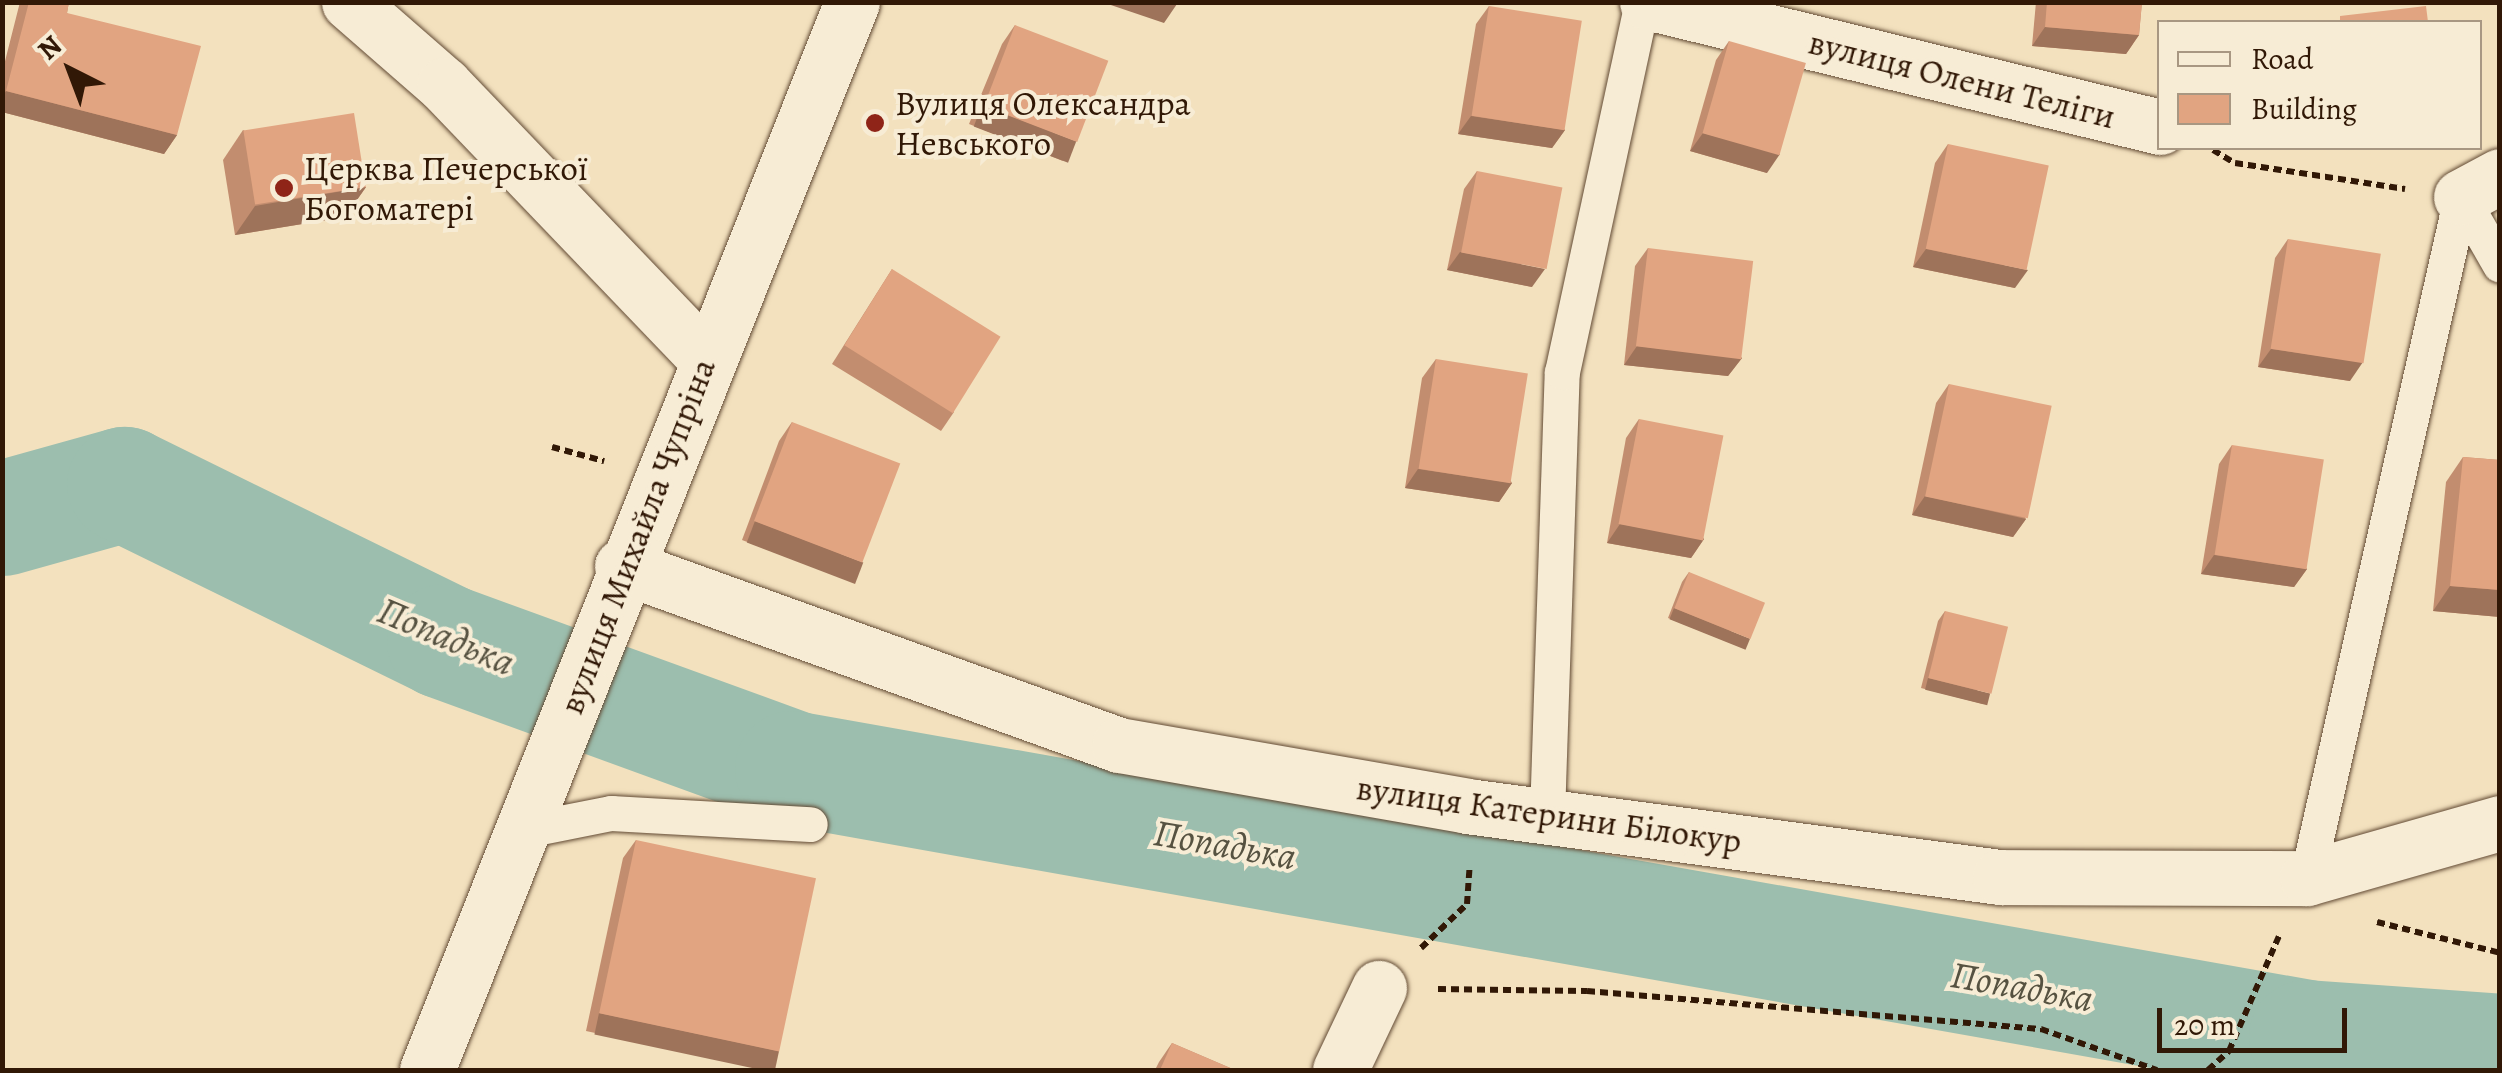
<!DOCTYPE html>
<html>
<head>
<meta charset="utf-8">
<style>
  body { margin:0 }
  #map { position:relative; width:2502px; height:1073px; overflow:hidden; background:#f3e1be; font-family:Alegreya,serif }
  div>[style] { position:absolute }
  .river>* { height:115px; margin:-57.5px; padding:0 57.5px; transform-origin:57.5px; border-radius:57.5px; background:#9cbeae }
  .path>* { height:6px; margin-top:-3px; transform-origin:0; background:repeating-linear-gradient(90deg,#311806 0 8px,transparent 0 13px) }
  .roads { filter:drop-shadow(0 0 2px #624a34) drop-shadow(0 0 2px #624a34) }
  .service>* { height:35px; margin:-17.5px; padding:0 17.5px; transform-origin:17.5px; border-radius:17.5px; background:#f7ecd5 }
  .minor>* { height:55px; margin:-27.5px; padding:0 27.5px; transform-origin:27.5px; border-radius:27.5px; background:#f7ecd5 }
  .secondary>* { height:55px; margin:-27.5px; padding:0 27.5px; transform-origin:27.5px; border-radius:27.5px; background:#f7ecd5 }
  .wall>* { inset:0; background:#c28d6f }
  .shaded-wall>* { inset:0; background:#9e735a; transform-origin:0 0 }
  .building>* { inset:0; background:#e1a481; transform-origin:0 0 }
  .dots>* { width:28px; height:28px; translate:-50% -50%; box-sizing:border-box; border:5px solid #f7ecd5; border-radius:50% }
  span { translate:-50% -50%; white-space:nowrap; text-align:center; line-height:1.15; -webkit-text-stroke:8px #f7ecd5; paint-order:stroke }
  .street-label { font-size:35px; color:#311806 }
  .poi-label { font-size:35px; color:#311806 }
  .left { translate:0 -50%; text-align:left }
  .water-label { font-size:38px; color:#565241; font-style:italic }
  .frame { position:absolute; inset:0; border:5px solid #311806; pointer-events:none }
  .legend { position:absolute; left:2157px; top:20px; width:325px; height:130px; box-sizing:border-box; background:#f7ecd5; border:2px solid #a89782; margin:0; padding:12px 18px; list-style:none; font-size:30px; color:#311806 }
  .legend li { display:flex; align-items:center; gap:20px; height:50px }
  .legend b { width:50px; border:2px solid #a89782 }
  .north { position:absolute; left:20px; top:20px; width:100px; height:100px; -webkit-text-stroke:8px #f7ecd5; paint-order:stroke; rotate:318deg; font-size:28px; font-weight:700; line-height:40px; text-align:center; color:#311806 }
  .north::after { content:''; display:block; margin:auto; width:35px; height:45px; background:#311806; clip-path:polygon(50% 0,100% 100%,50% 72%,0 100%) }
  .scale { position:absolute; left:2157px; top:1008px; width:190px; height:45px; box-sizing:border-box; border:5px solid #311806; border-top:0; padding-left:12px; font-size:30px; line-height:35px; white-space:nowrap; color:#311806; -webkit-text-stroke:8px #f7ecd5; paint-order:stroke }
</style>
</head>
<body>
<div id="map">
  <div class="river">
    <div style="left:2px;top:518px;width:127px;rotate:-15.6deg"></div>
    <div style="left:124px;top:484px;width:356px;rotate:26.1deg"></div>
    <div style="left:444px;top:641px;width:370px;rotate:20deg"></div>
    <div style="left:792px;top:768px;width:1538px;rotate:10.07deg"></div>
    <div style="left:2306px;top:1037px;width:195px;rotate:4.1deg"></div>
  </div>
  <div class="path">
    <div style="left:2213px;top:150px;width:26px;rotate:31deg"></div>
    <div style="left:2235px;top:163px;width:172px;rotate:8.7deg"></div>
    <div style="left:552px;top:447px;width:54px;rotate:15.1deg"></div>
    <div style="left:2377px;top:922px;width:127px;rotate:14.1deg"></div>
    <div style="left:1421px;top:948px;width:64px;rotate:-43.7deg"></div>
    <div style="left:1467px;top:904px;width:39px;rotate:-86deg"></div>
    <div style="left:1438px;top:989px;width:149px;rotate:0.8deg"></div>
    <div style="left:1587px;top:991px;width:456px;rotate:4.8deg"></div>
    <div style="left:2041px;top:1029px;width:123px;rotate:19.5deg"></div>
    <div style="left:2208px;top:1070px;width:28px;rotate:-42deg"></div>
    <div style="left:2229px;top:1051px;width:125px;rotate:-66.5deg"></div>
  </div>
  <div class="roads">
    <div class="service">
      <div style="left:2461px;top:197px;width:78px;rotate:60.2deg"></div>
      <div style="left:1547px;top:816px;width:444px;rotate:-88.1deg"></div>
      <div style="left:1562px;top:372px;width:379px;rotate:-77.8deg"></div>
      <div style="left:525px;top:830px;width:88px;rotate:-11.2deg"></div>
      <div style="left:611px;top:813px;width:199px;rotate:3.2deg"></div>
      <div style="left:2307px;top:878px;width:698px;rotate:-77.26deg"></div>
    </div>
    <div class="minor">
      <div style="left:349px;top:2px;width:126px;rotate:41.1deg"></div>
      <div style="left:444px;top:85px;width:378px;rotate:46.2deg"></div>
      <div style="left:1647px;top:2px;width:528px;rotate:13.69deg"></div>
      <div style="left:2461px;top:197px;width:44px;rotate:-28.3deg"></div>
      <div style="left:622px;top:566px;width:528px;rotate:19.81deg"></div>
      <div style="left:1119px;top:745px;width:353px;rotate:9.9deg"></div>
      <div style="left:1467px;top:806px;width:538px;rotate:7.59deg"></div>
      <div style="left:2000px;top:877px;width:307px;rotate:0.2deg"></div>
      <div style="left:2307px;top:878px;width:201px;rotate:-15.9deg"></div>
      <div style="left:1340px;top:1070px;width:91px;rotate:-64.6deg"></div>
    </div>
    <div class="secondary">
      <div style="left:427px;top:1070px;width:1149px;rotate:-68.3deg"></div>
    </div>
  </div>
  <div class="wall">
    <div style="clip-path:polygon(20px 2px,69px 2px,67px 13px,177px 135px,164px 154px,2px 112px,2px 73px)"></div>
    <div style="clip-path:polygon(2036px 2px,2142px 2px,2139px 35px,2126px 54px,2032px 46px)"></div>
    <div style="clip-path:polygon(1489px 6px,1565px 130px,1552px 148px,1458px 134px,1476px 24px)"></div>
    <div style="clip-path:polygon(1015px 25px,1063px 161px,969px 124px,1002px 44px)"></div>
    <div style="clip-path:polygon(1729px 41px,1767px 173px,1690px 151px,1716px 60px)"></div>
    <div style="clip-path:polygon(243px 130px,366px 187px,345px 217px,235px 235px,223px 160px)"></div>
    <div style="clip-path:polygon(1948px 144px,2015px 288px,1913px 267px,1935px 163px)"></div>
    <div style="clip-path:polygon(1477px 171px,1532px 287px,1447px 270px,1464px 189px)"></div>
    <div style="clip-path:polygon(2288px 239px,2350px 381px,2258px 367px,2275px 258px)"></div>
    <div style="clip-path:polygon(1648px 248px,1742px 358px,1728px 376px,1624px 365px,1635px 266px)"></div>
    <div style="clip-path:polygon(892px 269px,954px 412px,941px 431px,832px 364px)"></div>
    <div style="clip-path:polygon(1436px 359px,1512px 483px,1499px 502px,1405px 488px,1422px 378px)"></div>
    <div style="clip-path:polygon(1949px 384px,2026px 519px,2013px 537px,1912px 515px,1936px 403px)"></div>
    <div style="clip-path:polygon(1639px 419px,1704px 539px,1691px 558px,1607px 543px,1626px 438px)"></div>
    <div style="clip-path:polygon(792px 422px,850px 581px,742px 540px,779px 441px)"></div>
    <div style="clip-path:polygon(2232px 445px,2307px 569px,2294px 587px,2201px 574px,2219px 464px)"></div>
    <div style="clip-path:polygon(2463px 457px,2500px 460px,2500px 617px,2433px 611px,2446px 482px)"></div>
    <div style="clip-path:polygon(1689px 572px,1743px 648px,1668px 618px,1682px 582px)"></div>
    <div style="clip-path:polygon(1945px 611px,1983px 704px,1921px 688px,1938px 621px)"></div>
    <div style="clip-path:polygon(636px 840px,779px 1051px,766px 1070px,586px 1031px,623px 858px)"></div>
    <div style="clip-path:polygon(1172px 1043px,1235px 1070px,1155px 1070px,1159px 1062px)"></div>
  </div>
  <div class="shaded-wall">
    <div style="clip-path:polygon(1102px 2px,1172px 2px,1177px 4px,1164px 23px)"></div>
    <div style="clip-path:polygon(2045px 27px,2139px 35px,2126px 54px,2032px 46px)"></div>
    <div style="clip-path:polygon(6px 91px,177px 135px,164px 154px,2px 112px,2px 97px)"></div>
    <div style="left:982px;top:105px;width:101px;height:23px;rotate:21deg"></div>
    <div style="clip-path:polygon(1471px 116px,1565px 130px,1552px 148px,1458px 134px)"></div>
    <div style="clip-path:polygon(1703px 133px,1780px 154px,1767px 173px,1690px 151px)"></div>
    <div style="clip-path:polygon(366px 187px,345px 217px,235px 235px,255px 206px)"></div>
    <div style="clip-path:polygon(1926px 249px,2028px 270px,2015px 288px,1913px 267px)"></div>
    <div style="clip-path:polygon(1460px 252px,1545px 269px,1532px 287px,1447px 270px)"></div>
    <div style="clip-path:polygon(1637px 346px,1742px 358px,1728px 376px,1624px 365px)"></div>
    <div style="clip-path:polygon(2271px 349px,2363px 362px,2350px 381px,2258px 367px)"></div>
    <div style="clip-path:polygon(1418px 469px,1512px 483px,1499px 502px,1405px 488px)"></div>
    <div style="clip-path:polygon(1925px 496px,2026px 519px,2013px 537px,1912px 515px)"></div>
    <div style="left:755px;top:521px;width:116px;height:23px;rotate:21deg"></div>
    <div style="clip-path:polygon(1620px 524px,1704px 539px,1691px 558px,1607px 543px)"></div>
    <div style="clip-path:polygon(2214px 555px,2307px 569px,2294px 587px,2201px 574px)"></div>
    <div style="clip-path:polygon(2450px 586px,2500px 590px,2500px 617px,2433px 611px)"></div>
    <div style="left:1674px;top:608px;width:82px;height:12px;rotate:22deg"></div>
    <div style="left:1928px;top:678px;width:64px;height:12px;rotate:14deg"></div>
    <div style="left:599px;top:1013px;width:184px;height:22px;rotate:12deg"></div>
  </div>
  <div class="building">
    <div style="clip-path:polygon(29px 2px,69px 2px,67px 13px,201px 46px,177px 135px,6px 91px)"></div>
    <div style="clip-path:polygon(2047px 2px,2142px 2px,2139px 35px,2045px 27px)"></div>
    <div style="left:1489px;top:6px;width:94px;height:111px;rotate:9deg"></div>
    <div style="clip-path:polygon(2426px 6px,2428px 22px,2340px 22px,2340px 16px)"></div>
    <div style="left:1015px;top:25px;width:100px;height:87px;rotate:21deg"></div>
    <div style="left:1729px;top:41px;width:80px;height:96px;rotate:16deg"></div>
    <div style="left:354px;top:113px;width:75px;height:112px;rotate:81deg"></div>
    <div style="left:1948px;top:144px;width:103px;height:107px;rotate:12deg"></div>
    <div style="left:1477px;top:171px;width:87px;height:83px;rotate:11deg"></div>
    <div style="left:2288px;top:239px;width:94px;height:111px;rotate:9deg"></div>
    <div style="left:1648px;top:248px;width:106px;height:99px;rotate:7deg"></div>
    <div style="left:892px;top:269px;width:128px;height:90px;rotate:32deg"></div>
    <div style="left:1436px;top:359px;width:93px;height:111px;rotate:9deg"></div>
    <div style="left:1949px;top:384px;width:105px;height:115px;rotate:12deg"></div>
    <div style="left:1639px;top:419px;width:86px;height:107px;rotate:11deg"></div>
    <div style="left:792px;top:422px;width:116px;height:106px;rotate:21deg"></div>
    <div style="left:2232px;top:445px;width:93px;height:111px;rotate:9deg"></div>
    <div style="clip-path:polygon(2463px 457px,2500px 460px,2500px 590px,2450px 586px)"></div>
    <div style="left:1689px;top:572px;width:82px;height:39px;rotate:22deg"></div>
    <div style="left:1945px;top:611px;width:65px;height:69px;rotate:14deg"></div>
    <div style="left:636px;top:840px;width:184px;height:177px;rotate:12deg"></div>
    <div style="clip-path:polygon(1172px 1043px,1235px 1070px,1160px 1070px)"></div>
  </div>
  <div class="dots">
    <div style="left:875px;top:123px;background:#8f2418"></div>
    <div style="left:284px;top:188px;background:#8f2418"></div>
  </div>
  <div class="street-label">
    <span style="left:1962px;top:79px;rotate:14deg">вулиця Олени Теліги</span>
    <span style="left:637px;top:536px;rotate:-69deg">вулиця Михайла Чупріна</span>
    <span style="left:1549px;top:814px;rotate:8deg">вулиця Катерини Білокур</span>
  </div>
  <div class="poi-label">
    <span class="left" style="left:895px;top:123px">Вулиця Олександра<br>Невського</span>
    <span class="left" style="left:304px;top:188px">Церква Печерської<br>Богоматері</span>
  </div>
  <div class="water-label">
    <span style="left:446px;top:637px;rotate:23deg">Попадька</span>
    <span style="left:1225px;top:845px;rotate:10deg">Попадька</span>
    <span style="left:2022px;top:987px;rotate:10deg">Попадька</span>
  </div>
  <div class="frame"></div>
  <ul class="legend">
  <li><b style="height:12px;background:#f7ecd5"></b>Road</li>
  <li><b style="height:28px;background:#e1a481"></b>Building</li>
  </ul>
  <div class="north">N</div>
  <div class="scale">20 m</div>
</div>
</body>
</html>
